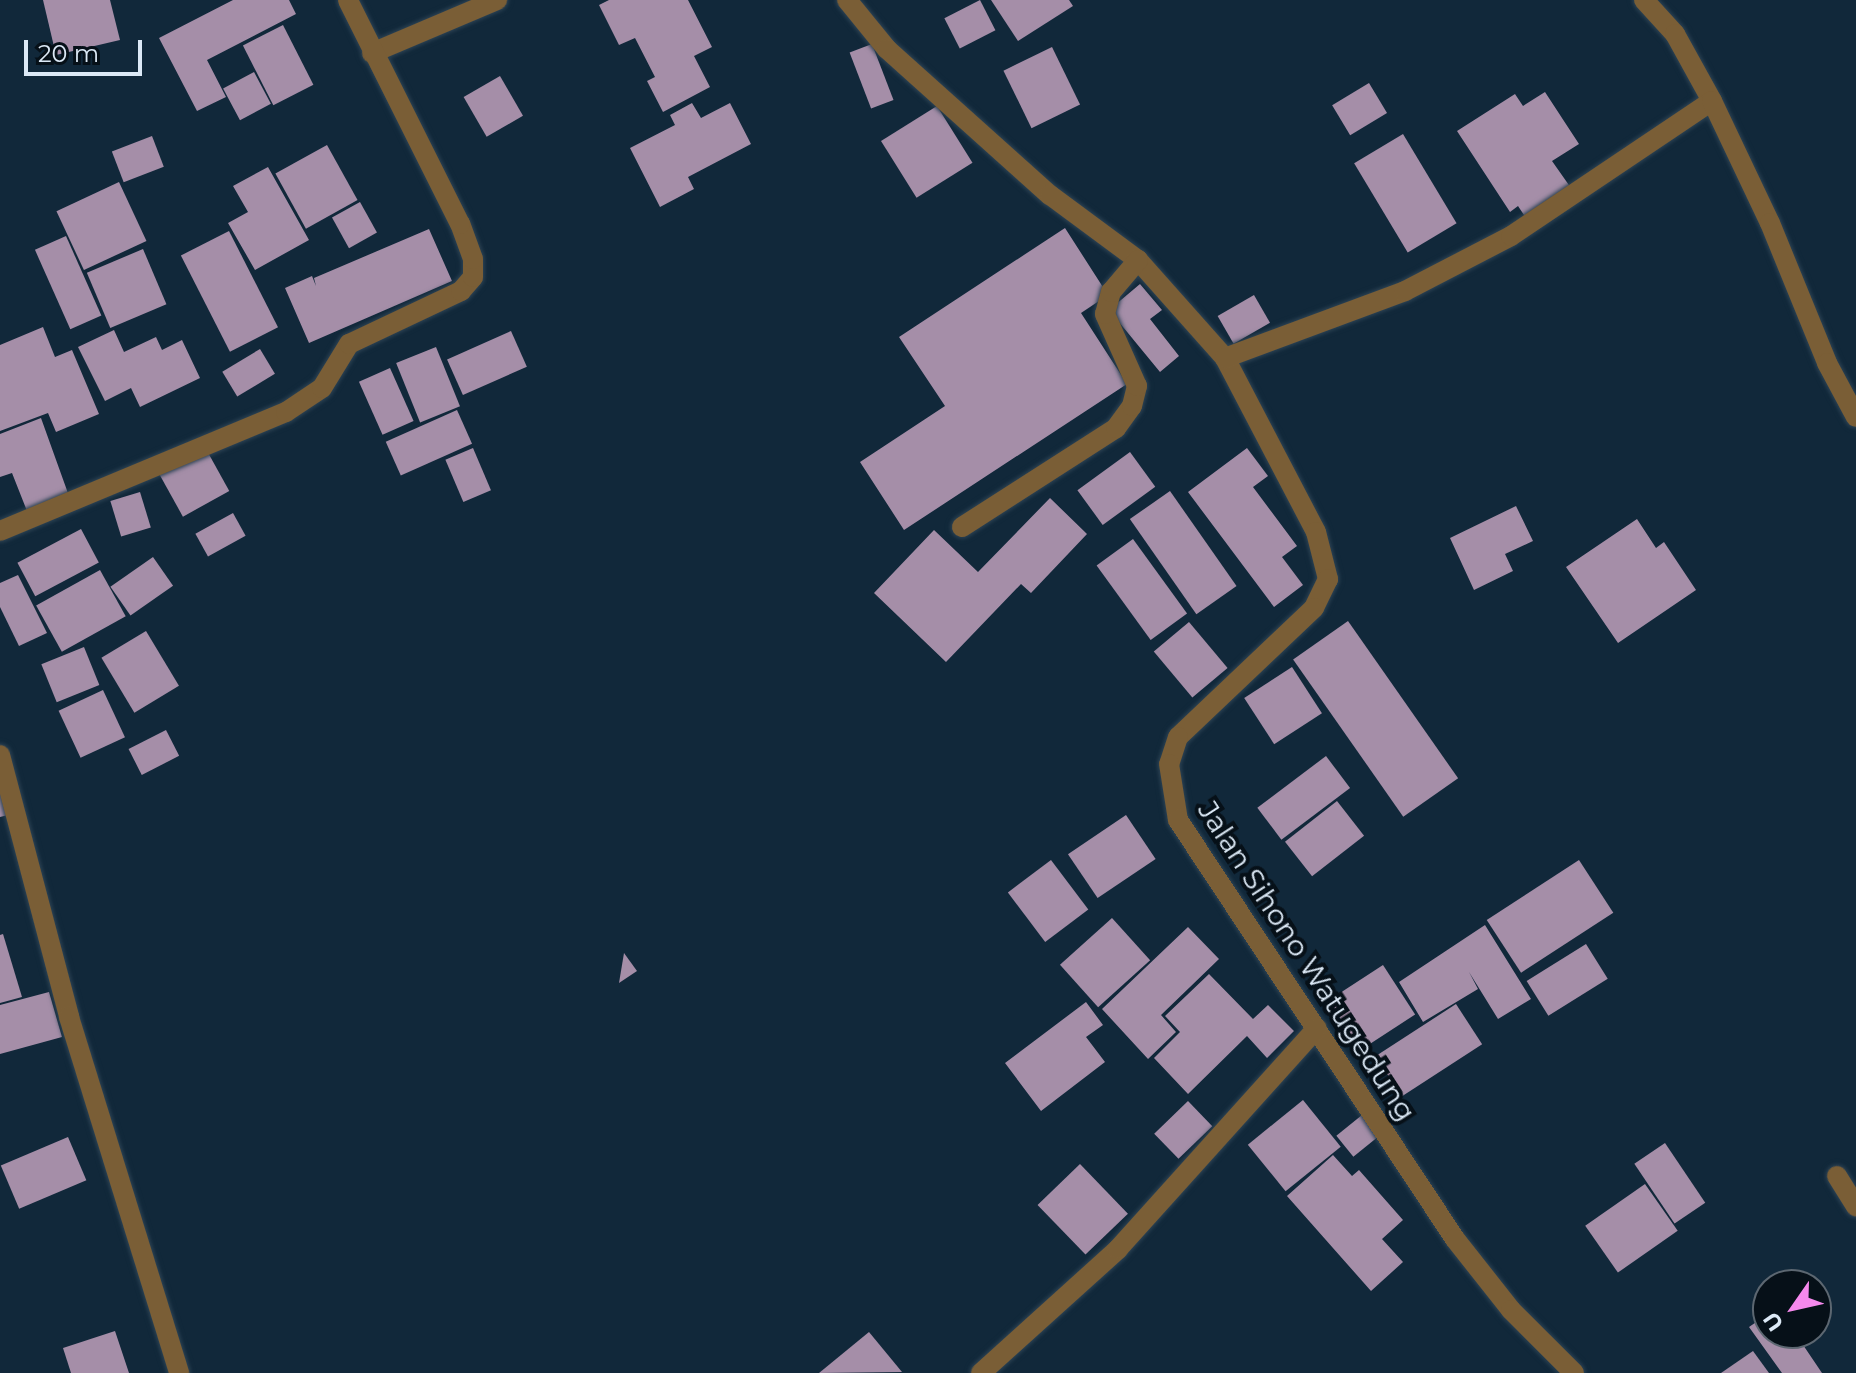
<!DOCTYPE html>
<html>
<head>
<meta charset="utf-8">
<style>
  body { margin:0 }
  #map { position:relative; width:1856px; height:1373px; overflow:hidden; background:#11283a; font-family:Montserrat,sans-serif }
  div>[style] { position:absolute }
  .building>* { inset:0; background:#a58ea8; transform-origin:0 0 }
  .roads { filter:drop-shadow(0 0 2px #2d4354) drop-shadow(0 0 2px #2d4354) }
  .minor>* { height:20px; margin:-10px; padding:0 10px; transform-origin:10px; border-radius:10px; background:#7a5e36 }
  span { translate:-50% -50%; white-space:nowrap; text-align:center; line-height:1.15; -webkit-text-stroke:8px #061018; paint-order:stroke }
  .street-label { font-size:28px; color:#dce9f6 }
  .north { position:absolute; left:1752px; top:1269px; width:80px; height:80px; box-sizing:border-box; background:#061018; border:2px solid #5c6771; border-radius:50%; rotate:236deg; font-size:22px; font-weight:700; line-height:32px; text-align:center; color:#dce9f6 }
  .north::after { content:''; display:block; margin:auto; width:28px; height:36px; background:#f689ed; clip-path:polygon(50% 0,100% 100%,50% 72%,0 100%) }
  .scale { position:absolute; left:24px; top:40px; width:118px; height:36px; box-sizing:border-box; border:4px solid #dce9f6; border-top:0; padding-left:10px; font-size:24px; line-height:28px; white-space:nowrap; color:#dce9f6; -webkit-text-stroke:6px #061018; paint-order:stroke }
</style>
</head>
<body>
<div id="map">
  <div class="building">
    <div style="clip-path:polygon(43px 0,110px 0,120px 40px,56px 55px)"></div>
    <div style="clip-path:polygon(233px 0,289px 0,296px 14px,207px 60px,226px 97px,197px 111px,159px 38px)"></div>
    <div style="clip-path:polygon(609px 0,688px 0,712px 47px,694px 56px,710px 87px,663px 112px,647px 81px,655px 77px,635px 38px,619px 45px,599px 5px)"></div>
    <div style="left:980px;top:0;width:34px;height:40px;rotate:63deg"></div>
    <div style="clip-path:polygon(991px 0,1069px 0,1073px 6px,1018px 41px)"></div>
    <div style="left:283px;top:25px;width:67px;height:45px;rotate:63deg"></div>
    <div style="left:872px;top:44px;width:60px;height:24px;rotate:69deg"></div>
    <div style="left:1052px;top:47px;width:64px;height:54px;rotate:64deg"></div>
    <div style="left:254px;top:72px;width:36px;height:35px;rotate:62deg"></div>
    <div style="left:500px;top:76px;width:46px;height:42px;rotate:60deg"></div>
    <div style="left:1369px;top:83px;width:35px;height:43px;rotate:59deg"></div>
    <div style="clip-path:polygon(1545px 92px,1579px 144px,1552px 161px,1571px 188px,1526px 218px,1518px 206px,1510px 212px,1457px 131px,1515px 94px,1523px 106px)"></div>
    <div style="clip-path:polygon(692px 103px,701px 118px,730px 103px,751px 144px,688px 177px,694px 189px,660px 207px,630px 148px,675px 125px,670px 115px)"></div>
    <div style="left:937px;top:106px;width:67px;height:66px;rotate:58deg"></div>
    <div style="left:1403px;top:134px;width:104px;height:57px;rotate:59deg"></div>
    <div style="left:152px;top:136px;width:33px;height:43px;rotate:69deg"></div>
    <div style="left:327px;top:145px;width:63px;height:59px;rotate:61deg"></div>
    <div style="clip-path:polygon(268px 167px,309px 240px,255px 270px,228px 223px,248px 212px,233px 186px)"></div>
    <div style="left:119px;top:182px;width:65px;height:69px;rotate:65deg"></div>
    <div style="left:360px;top:202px;width:35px;height:32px;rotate:61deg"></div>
    <div style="clip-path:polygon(1065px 228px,1108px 295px,1081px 313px,1127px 384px,904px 530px,860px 462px,945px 406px,899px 337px)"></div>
    <div style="clip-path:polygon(429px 229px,452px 281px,309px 343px,285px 288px,312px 276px,316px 286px,314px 278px)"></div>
    <div style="left:229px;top:231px;width:108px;height:54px;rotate:63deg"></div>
    <div style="left:66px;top:236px;width:87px;height:34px;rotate:66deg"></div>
    <div style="left:143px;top:249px;width:60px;height:61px;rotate:67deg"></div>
    <div style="clip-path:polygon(1140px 284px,1162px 310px,1150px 319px,1179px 356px,1160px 372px,1109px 310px)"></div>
    <div style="left:1254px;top:295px;width:32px;height:42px;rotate:60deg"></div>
    <div style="clip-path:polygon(43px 327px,55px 357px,72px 350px,99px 414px,56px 432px,48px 413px,0 431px,0 345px)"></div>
    <div style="clip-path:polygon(114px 330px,124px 352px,156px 337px,162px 350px,182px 340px,200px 378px,140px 407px,131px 388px,105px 401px,78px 347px)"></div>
    <div style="left:511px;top:331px;width:39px;height:70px;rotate:66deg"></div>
    <div style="left:436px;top:347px;width:64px;height:43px;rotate:68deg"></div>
    <div style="left:260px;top:349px;width:29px;height:44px;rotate:59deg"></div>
    <div style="left:390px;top:368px;width:58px;height:34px;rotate:66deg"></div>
    <div style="left:457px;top:410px;width:37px;height:78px;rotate:66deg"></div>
    <div style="clip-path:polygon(41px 418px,69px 496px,27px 511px,12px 473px,0 477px,0 434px)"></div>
    <div style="left:473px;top:448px;width:46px;height:30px;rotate:67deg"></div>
    <div style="clip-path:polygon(1247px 448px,1268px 476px,1253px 487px,1297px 546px,1282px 557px,1303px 585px,1274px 607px,1188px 492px)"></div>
    <div style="left:206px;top:449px;width:48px;height:53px;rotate:61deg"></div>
    <div style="left:1130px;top:452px;width:43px;height:65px;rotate:54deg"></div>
    <div style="left:1170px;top:491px;width:116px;height:49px;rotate:55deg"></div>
    <div style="left:140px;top:492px;width:37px;height:31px;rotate:73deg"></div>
    <div style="clip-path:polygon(1050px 498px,1087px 534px,1031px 593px,1021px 584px,946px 662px,874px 593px,934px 530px,978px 572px)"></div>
    <div style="clip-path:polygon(1516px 506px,1533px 541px,1505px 554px,1513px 571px,1474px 590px,1450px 538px)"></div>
    <div style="left:233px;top:513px;width:26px;height:43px;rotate:61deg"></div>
    <div style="clip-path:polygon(1637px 519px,1656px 548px,1664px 542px,1696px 590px,1618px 643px,1566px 567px)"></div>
    <div style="left:81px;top:529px;width:38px;height:72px;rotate:62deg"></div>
    <div style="left:1133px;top:539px;width:92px;height:45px;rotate:54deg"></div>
    <div style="left:153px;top:557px;width:35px;height:52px;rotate:55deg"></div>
    <div style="left:100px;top:570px;width:53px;height:73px;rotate:61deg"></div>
    <div style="clip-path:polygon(18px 575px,47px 633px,19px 646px,0 607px,0 583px)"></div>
    <div style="left:1348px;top:621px;width:192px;height:67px;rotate:55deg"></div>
    <div style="left:1189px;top:622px;width:60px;height:46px;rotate:50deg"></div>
    <div style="left:146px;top:631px;width:64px;height:52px;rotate:59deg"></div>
    <div style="left:84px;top:647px;width:41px;height:46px;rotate:68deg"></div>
    <div style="left:1292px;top:667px;width:55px;height:57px;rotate:57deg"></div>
    <div style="left:103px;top:690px;width:52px;height:49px;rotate:65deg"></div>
    <div style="left:166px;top:730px;width:29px;height:42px;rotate:63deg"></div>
    <div style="left:1326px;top:756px;width:40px;height:86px;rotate:53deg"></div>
    <div style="clip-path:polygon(0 768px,12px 814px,0 817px)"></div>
    <div style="left:1337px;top:801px;width:44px;height:66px;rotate:52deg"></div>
    <div style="left:1126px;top:815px;width:53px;height:70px;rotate:56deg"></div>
    <div style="left:1051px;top:860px;width:62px;height:54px;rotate:53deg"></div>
    <div style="left:1579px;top:860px;width:63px;height:110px;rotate:57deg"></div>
    <div style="left:1112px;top:918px;width:57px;height:70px;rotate:48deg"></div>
    <div style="clip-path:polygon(1485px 925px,1531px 999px,1498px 1019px,1469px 972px,1478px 989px,1423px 1022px,1399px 982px)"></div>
    <div style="clip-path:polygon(1188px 927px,1219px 959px,1161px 1015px,1176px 1032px,1148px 1059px,1102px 1009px)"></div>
    <div style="clip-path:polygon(3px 934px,22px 997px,0 1003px,0 935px)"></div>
    <div style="left:1586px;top:944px;width:41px;height:70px;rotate:58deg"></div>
    <div style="clip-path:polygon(624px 953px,637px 971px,619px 983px)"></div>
    <div style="left:1383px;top:965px;width:59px;height:65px;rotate:57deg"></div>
    <div style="clip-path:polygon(1209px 974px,1253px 1019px,1268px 1005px,1294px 1031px,1267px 1058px,1247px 1036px,1188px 1094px,1154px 1058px,1180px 1032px,1165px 1016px)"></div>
    <div style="clip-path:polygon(49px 992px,62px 1037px,0 1054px,0 1005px)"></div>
    <div style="clip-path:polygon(1086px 1002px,1103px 1025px,1086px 1037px,1105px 1062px,1041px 1111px,1005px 1063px)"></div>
    <div style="left:1456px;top:1004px;width:48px;height:96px;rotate:57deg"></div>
    <div style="left:1303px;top:1100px;width:60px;height:71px;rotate:51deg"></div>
    <div style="left:1188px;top:1101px;width:35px;height:47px;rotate:46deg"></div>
    <div style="left:1362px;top:1115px;width:27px;height:33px;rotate:51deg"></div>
    <div style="left:68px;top:1137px;width:47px;height:73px;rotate:67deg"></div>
    <div style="left:1665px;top:1143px;width:72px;height:37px;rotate:56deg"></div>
    <div style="clip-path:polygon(1333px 1155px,1352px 1176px,1359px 1170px,1403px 1220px,1382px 1239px,1403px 1262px,1371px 1291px,1287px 1196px)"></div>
    <div style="left:1080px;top:1164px;width:69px;height:59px;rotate:46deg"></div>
    <div style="left:1645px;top:1184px;width:57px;height:73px;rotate:55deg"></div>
    <div style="clip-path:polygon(1768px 1314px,1768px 1333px,1795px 1333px,1822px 1373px,1782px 1373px,1749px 1327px)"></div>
    <div style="clip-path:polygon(115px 1331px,129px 1373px,71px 1373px,63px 1348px)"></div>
    <div style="clip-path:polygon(869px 1332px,902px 1372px,819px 1373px)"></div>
    <div style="clip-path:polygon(1753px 1351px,1769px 1373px,1721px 1373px)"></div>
  </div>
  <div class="roads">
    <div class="minor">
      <div style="left:847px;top:0;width:63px;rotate:50.8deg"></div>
      <div style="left:887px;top:49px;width:219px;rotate:41.9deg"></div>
      <div style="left:1050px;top:195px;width:109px;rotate:36.5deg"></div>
      <div style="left:1138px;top:260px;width:131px;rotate:48.4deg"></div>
      <div style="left:1225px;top:358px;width:196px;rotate:62.4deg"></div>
      <div style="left:1316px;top:532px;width:49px;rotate:75.7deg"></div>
      <div style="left:1328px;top:579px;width:32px;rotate:116deg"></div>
      <div style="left:1314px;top:608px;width:187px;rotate:136.5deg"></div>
      <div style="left:1178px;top:737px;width:28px;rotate:108deg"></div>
      <div style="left:1169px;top:764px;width:57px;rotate:80.9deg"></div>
      <div style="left:1178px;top:820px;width:502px;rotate:56.53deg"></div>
      <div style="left:1455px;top:1239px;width:90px;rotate:51.7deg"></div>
      <div style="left:1511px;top:1310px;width:89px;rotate:45deg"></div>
      <div style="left:1644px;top:0;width:46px;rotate:47.6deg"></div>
      <div style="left:1675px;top:34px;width:77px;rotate:61.1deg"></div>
      <div style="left:372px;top:53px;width:136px;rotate:-23deg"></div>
      <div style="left:1225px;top:358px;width:192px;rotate:-20.4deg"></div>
      <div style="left:1405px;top:291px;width:119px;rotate:-27.4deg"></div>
      <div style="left:1511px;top:236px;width:242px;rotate:-33.9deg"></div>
      <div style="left:1712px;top:101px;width:135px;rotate:64.6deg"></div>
      <div style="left:1770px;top:223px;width:151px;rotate:67.8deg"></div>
      <div style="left:1827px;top:363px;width:61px;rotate:61.8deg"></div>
      <div style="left:962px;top:527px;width:183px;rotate:-32.7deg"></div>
      <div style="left:1116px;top:428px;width:27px;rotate:-54deg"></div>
      <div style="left:1132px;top:406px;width:21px;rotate:-76deg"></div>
      <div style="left:1137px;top:386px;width:79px;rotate:-114deg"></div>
      <div style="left:1105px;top:314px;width:23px;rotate:-75deg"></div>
      <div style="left:1111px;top:292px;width:42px;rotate:-49.8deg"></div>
      <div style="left:0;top:531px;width:310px;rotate:-22.6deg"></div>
      <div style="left:286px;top:412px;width:43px;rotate:-33.7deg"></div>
      <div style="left:322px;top:388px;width:52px;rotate:-58.5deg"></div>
      <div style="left:349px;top:344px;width:124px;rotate:-25.3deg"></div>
      <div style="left:461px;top:291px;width:18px;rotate:-49deg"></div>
      <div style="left:473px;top:277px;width:18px;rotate:-90deg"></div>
      <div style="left:473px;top:259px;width:37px;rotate:-110deg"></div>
      <div style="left:460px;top:224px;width:250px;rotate:-116.6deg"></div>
      <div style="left:0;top:755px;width:271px;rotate:75.2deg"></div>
      <div style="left:69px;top:1017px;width:373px;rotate:72.8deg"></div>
      <div style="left:1837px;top:1176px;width:36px;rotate:58deg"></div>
      <div style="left:981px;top:1373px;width:185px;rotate:-42.1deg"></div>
      <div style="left:1118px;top:1249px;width:297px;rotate:-48deg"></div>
    </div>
  </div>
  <div class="street-label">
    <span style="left:1307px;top:961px;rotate:57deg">Jalan Sihono Watugedung</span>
  </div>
  <div class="north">U</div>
  <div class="scale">20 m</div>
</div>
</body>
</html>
